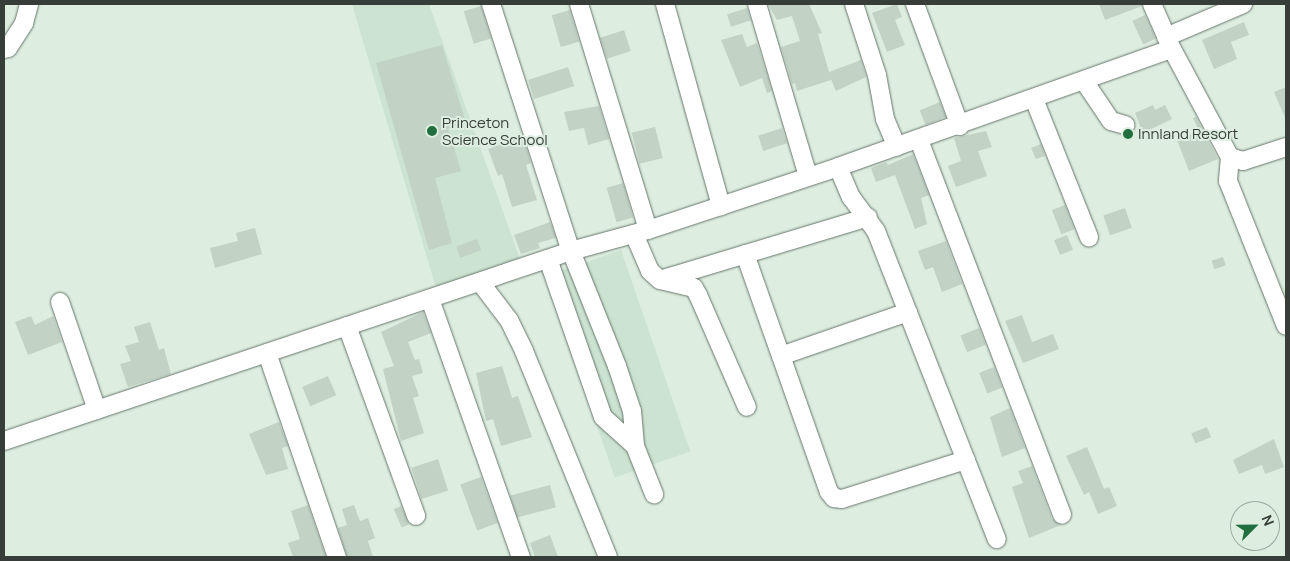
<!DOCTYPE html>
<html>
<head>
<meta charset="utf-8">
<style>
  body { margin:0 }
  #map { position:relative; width:1290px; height:561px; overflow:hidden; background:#ddeee0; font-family:Manrope,sans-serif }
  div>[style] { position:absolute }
  .built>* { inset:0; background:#cce3d1; transform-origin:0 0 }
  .building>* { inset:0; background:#c2d2c5; transform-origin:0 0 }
  .roads { filter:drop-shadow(0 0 1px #66756a) drop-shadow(0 0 1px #66756a) }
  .minor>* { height:18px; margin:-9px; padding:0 9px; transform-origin:9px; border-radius:9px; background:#fff }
  .dots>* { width:14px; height:14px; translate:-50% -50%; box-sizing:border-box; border:2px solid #ddeee0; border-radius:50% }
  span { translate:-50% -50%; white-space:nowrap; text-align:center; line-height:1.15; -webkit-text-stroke:4px #ddeee0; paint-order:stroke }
  .poi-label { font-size:15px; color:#373e39 }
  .left { translate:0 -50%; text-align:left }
  .frame { position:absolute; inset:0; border:5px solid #373e39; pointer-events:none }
  .north { position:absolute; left:1230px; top:501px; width:50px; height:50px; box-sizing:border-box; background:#ddeee0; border:1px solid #9ba89d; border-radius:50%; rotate:67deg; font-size:14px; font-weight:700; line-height:20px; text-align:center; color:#373e39 }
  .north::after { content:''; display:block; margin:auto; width:18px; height:22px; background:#216f3e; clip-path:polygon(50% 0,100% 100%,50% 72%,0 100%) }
</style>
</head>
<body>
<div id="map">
  <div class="built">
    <div style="clip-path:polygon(352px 4px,429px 4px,520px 259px,436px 288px)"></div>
    <div style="left:621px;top:250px;width:213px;height:80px;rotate:71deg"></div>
  </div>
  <div class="building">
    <div style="clip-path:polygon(768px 4px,809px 4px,822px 33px,818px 34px,829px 72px,861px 60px,866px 77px,836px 91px,830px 77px,831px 80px,797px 91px,795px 83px,792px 84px,781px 47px,800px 41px,792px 16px,777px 20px)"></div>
    <div style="clip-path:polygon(897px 4px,902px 17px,895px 20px,905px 45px,887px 52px,872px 13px)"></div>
    <div style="clip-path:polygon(1099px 4px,1142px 4px,1142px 6px,1105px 20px)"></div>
    <div style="left:481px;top:6px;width:34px;height:18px;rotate:73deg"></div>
    <div style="left:747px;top:8px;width:13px;height:21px;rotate:72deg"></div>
    <div style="left:570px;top:10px;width:33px;height:19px;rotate:74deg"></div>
    <div style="left:1145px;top:15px;width:26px;height:14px;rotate:65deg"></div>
    <div style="clip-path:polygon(1244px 22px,1249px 35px,1231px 42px,1237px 59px,1214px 69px,1202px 40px)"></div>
    <div style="left:624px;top:30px;width:22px;height:25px;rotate:72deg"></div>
    <div style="clip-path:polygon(742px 34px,747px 47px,757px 43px,772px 91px,767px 93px,762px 78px,740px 87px,721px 40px)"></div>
    <div style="clip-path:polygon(442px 45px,466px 123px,448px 128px,461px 171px,435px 178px,452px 243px,429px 250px,376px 63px)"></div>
    <div style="left:568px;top:67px;width:20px;height:42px;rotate:72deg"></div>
    <div style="clip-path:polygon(1286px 87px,1286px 120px,1274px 92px)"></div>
    <div style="left:940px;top:102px;width:16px;height:22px;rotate:68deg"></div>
    <div style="clip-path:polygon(1153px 105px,1155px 110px,1165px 105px,1172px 119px,1143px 133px,1135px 113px)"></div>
    <div style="clip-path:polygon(599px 106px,609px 139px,588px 145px,584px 128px,569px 131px,564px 112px)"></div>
    <div style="clip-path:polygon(1196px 117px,1218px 159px,1189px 171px,1177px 140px,1199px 131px,1193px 118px)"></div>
    <div style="left:655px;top:127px;width:32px;height:24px;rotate:76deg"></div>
    <div style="left:782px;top:128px;width:16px;height:25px;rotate:72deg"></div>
    <div style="clip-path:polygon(986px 131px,992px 147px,978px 151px,987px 176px,956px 187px,948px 166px,961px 161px,954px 138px)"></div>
    <div style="clip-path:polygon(523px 136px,531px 163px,526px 165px,537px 200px,512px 207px,502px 174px,498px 176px,488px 149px)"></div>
    <div style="clip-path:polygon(1041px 144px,1045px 156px,1036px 159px,1031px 148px)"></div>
    <div style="clip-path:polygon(913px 154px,929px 195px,921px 198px,927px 224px,915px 229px,895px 175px,876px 182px,871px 168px,886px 162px,888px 165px)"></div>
    <div style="left:623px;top:183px;width:36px;height:17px;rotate:74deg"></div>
    <div style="left:1065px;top:205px;width:26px;height:14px;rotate:69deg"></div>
    <div style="left:1125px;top:208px;width:21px;height:23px;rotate:71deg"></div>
    <div style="clip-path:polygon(550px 222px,556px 238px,538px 243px,540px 248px,521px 254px,514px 235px)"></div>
    <div style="clip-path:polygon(255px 228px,262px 254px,215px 268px,210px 248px,238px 241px,236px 233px)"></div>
    <div style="left:1067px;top:235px;width:16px;height:14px;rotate:68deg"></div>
    <div style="left:477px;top:239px;width:12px;height:22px;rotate:70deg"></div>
    <div style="clip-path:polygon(946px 241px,962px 284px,942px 292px,933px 267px,925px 270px,918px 251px)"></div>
    <div style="left:1223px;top:257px;width:9px;height:12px;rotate:72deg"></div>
    <div style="clip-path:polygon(423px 312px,431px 333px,408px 342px,415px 360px,419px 359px,423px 373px,412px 376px,419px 396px,413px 398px,424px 433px,401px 441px,383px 369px,394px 366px,381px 332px)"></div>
    <div style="clip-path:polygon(1022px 315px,1032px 342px,1053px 334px,1059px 349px,1023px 363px,1005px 321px)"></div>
    <div style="clip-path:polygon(31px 316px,35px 325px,53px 316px,62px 342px,28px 355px,15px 322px)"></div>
    <div style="clip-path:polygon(150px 322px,159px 350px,164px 348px,171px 374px,128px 387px,120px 364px,131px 361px,125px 346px,139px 342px,134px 327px)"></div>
    <div style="left:979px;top:328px;width:18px;height:20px;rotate:68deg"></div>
    <div style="clip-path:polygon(502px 366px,512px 398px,518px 396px,532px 437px,501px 446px,493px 419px,486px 421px,476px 373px)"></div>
    <div style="left:994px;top:367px;width:22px;height:16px;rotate:68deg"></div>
    <div style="left:328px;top:376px;width:21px;height:28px;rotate:67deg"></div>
    <div style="clip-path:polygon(1010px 408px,1025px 448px,1002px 457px,990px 417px)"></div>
    <div style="clip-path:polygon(279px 422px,288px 446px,282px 448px,288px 469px,266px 475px,249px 434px)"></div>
    <div style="left:1207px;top:427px;width:11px;height:17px;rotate:68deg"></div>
    <div style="clip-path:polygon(1274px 439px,1284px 467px,1265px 474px,1262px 465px,1239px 474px,1233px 460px)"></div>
    <div style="clip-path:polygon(1087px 447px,1104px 489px,1109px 487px,1117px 506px,1098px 514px,1089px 492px,1084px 495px,1066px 456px)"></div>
    <div style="left:438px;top:459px;width:33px;height:28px;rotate:72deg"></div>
    <div style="clip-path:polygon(1032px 466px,1052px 519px,1061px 525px,1029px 538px,1012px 487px,1023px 483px,1018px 471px)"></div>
    <div style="left:481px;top:477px;width:49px;height:22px;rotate:70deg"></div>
    <div style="left:550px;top:485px;width:23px;height:41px;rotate:75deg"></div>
    <div style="clip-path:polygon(308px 505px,326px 557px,293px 557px,288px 543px,300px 539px,291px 511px)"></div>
    <div style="clip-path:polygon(354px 505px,360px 521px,368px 518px,375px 538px,368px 541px,373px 557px,347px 557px,338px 528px,347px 525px,342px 509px)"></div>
    <div style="left:401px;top:506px;width:20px;height:8px;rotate:66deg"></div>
    <div style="clip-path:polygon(550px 535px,558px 557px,535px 557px,530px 543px)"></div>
  </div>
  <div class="roads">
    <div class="minor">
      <div style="left:491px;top:4px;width:260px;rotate:72.1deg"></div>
      <div style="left:571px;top:251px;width:124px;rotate:68.2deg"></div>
      <div style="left:617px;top:366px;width:47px;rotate:71.6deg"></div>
      <div style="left:632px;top:411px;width:35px;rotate:85deg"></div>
      <div style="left:635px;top:446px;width:52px;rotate:68.4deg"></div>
      <div style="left:579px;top:4px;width:236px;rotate:73deg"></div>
      <div style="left:665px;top:4px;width:210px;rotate:74.5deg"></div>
      <div style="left:757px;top:4px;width:179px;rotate:73.5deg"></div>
      <div style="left:854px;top:4px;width:75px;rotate:72.1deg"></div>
      <div style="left:877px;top:75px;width:45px;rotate:79.7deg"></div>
      <div style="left:885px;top:119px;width:30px;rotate:67deg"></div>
      <div style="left:915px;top:4px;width:130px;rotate:69.8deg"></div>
      <div style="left:1152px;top:4px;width:47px;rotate:66.2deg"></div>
      <div style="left:1166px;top:37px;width:84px;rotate:-23.2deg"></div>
      <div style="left:4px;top:49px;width:4px;rotate:-14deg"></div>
      <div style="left:8px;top:48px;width:30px;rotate:-57deg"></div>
      <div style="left:24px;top:23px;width:20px;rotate:-75deg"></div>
      <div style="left:1084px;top:81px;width:48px;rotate:56deg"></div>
      <div style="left:1111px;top:121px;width:15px;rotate:16deg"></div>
      <div style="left:1034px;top:99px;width:149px;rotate:68.3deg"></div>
      <div style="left:919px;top:140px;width:401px;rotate:69.1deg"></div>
      <div style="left:1230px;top:157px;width:24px;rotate:95deg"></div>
      <div style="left:1228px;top:181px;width:156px;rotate:68.2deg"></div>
      <div style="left:838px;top:167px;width:33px;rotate:67deg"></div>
      <div style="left:851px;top:197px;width:42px;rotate:53.7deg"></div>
      <div style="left:876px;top:231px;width:331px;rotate:68.6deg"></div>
      <div style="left:634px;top:234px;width:40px;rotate:66.6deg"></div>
      <div style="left:650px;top:271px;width:13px;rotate:42deg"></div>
      <div style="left:660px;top:280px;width:35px;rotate:13deg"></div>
      <div style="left:694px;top:288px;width:8px;rotate:60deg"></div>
      <div style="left:698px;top:295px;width:122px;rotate:66.4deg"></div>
      <div style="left:745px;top:254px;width:108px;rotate:70.6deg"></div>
      <div style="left:548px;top:259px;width:167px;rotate:70.8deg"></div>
      <div style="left:603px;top:417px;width:43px;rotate:42.2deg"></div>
      <div style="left:663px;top:279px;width:214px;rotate:-16.8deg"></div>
      <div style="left:480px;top:282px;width:48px;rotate:52.7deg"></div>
      <div style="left:509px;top:320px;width:34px;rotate:64deg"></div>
      <div style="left:524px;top:351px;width:222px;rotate:67.8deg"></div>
      <div style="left:430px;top:299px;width:274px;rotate:70.6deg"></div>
      <div style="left:60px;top:302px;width:114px;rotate:71.1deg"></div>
      <div style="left:908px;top:312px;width:134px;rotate:160.9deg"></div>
      <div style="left:781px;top:356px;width:144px;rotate:70.6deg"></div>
      <div style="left:829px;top:492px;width:8px;rotate:50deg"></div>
      <div style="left:834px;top:498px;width:8px;rotate:7deg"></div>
      <div style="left:842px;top:499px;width:130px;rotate:-17.5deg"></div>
      <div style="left:347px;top:326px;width:202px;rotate:70deg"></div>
      <div style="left:267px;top:353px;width:216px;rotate:71.1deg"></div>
      <div style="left:4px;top:441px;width:598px;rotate:-18.53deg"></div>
      <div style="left:571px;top:251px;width:80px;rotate:-15.3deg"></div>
      <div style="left:648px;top:230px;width:200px;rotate:-18.3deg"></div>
      <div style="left:838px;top:167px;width:354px;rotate:-19.5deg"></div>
      <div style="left:1172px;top:49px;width:123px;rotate:61.8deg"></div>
      <div style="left:1230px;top:157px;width:14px;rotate:17deg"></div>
      <div style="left:1243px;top:161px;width:45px;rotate:-18deg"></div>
    </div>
  </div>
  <div class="dots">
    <div style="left:432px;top:131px;background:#216f3e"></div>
    <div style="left:1128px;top:134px;background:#216f3e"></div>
  </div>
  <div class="poi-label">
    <span class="left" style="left:442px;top:131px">Princeton<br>Science School</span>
    <span class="left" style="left:1138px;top:134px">Innland Resort</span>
  </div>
  <div class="frame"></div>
  <div class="north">N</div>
</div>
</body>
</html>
